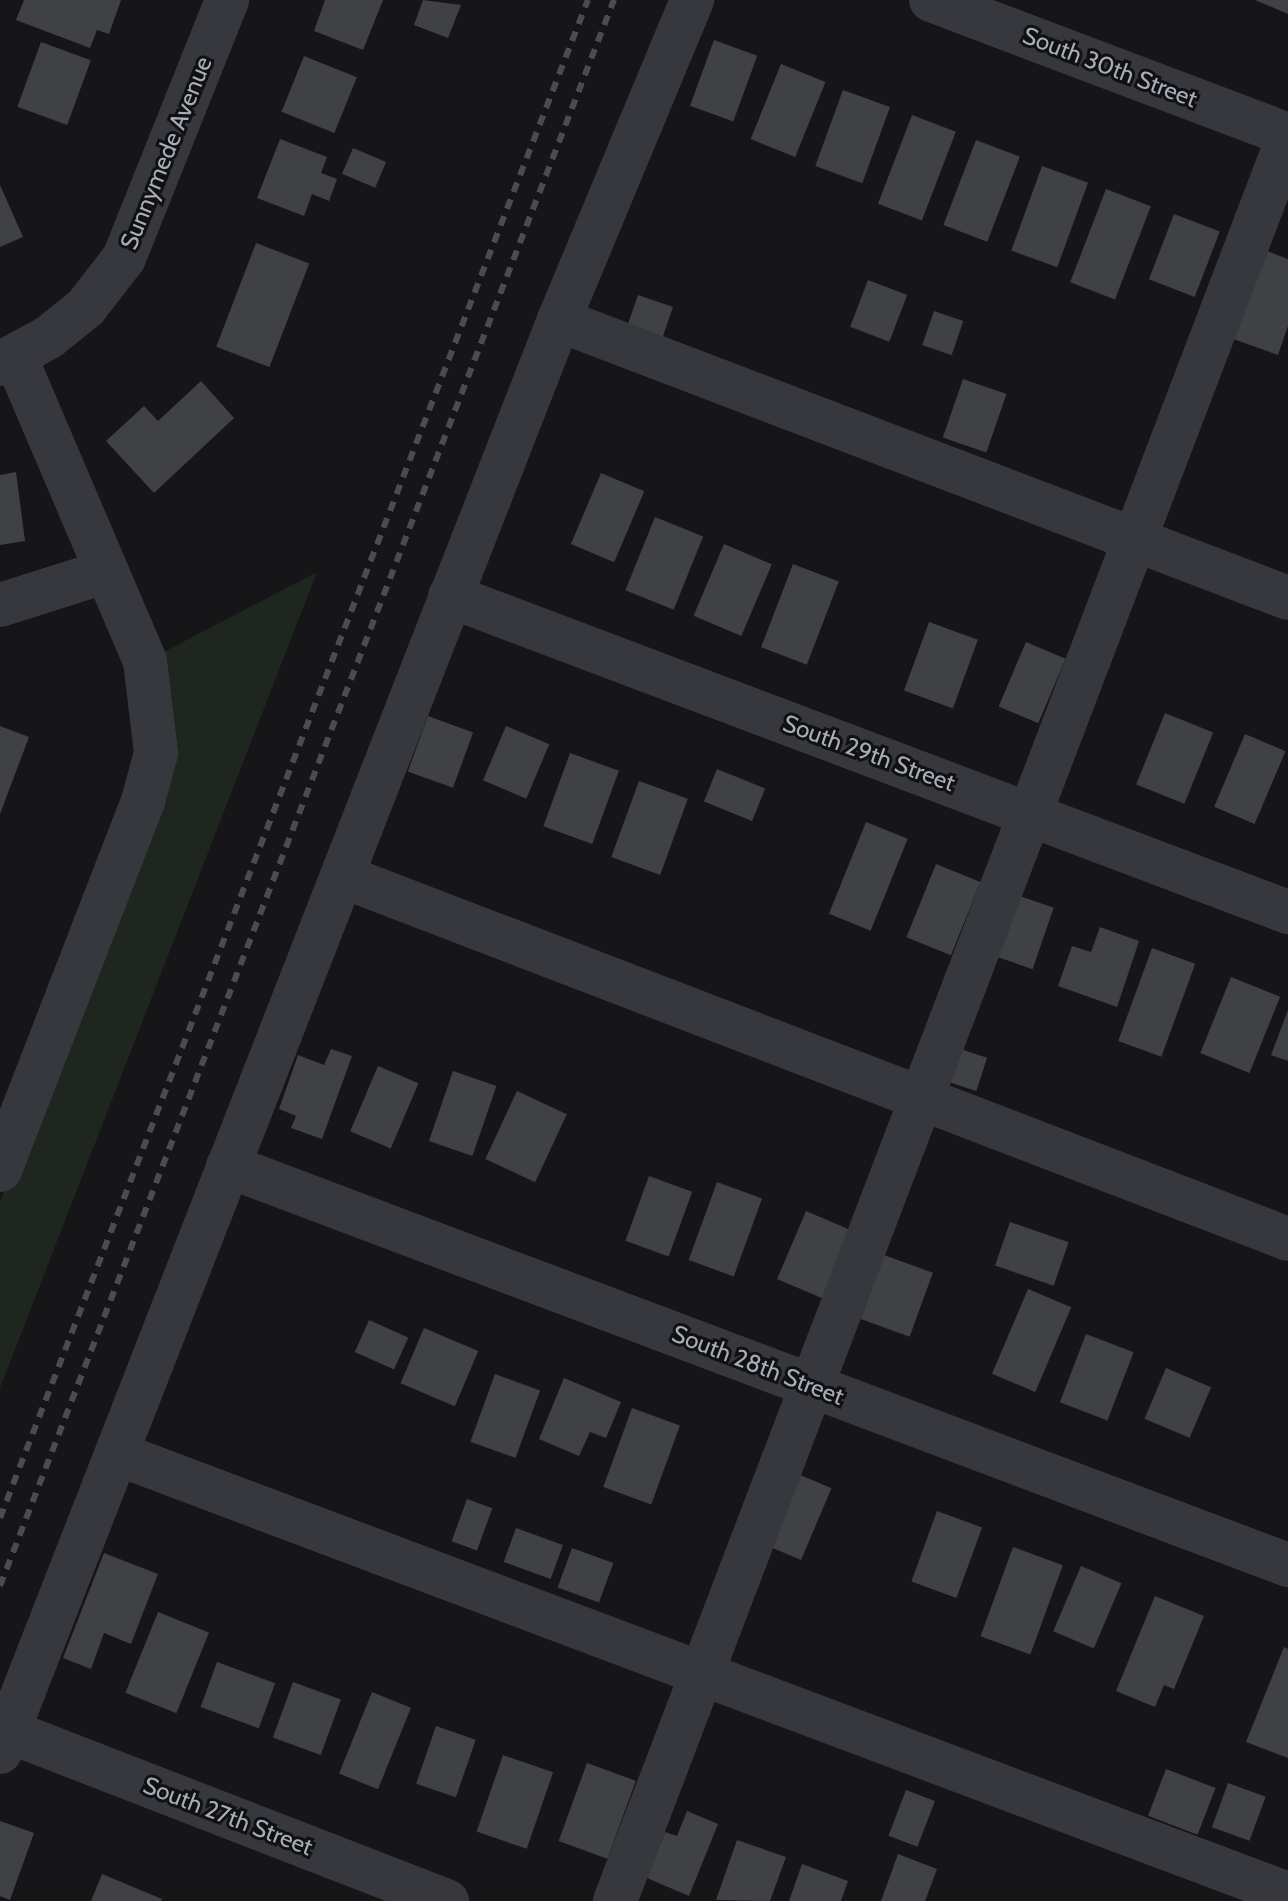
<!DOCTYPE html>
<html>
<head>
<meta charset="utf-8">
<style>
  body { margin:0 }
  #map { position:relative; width:1288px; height:1901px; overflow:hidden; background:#161618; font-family:Cabin,sans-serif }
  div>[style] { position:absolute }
  .green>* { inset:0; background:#1e261f }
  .building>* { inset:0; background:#404145; transform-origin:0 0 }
  .minor>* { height:44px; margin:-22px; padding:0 22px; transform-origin:22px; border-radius:22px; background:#37383d }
  .rail>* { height:6px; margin-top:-3px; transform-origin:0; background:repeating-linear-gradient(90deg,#4a4c52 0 10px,transparent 0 18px) }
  span { translate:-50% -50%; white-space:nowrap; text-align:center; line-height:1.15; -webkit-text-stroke:6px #111113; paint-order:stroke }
  .street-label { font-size:24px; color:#a8adb8 }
</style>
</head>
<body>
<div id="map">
  <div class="green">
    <div style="clip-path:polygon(317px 572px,0 1388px,0 1202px,159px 791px,158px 655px)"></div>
  </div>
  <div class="building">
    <div style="clip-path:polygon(24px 0,121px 0,109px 34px,97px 30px,90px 48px,16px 20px)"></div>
    <div style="clip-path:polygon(325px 0,383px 0,363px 50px,314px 31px)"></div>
    <div style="clip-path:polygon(423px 0,461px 5px,448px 38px,414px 25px)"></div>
    <div style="clip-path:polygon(1255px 0,1288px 0,1288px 14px)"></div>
    <div style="left:714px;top:40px;width:46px;height:70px;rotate:20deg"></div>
    <div style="left:41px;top:42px;width:53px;height:69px;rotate:20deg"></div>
    <div style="left:304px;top:56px;width:57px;height:60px;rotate:22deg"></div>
    <div style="left:781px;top:64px;width:48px;height:81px;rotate:22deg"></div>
    <div style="left:843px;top:90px;width:50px;height:81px;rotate:20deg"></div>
    <div style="left:912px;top:115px;width:47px;height:95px;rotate:21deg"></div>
    <div style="clip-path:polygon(280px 139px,327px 157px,321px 173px,337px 179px,329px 201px,312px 194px,304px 216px,257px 198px)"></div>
    <div style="left:976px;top:140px;width:47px;height:91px;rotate:21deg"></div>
    <div style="left:353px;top:148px;width:36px;height:28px;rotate:23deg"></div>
    <div style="left:1042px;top:166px;width:49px;height:90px;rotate:20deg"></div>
    <div style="clip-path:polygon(0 185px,23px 237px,0 247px)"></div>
    <div style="left:1106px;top:189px;width:48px;height:100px;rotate:21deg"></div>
    <div style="left:1174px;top:214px;width:49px;height:70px;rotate:21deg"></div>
    <div style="left:256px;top:243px;width:57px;height:111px;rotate:21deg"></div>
    <div style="clip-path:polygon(1264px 250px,1288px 259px,1288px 326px,1278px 355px,1233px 339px)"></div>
    <div style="left:868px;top:280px;width:42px;height:50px;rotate:21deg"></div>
    <div style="left:638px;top:295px;width:37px;height:37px;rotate:19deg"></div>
    <div style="left:934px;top:311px;width:31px;height:36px;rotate:19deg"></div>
    <div style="left:963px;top:379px;width:46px;height:62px;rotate:19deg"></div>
    <div style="clip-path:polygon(201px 381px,234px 418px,154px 493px,106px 441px,144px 406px,158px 421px)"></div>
    <div style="clip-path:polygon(16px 472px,25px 541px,0 545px,0 475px)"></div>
    <div style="left:601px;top:473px;width:47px;height:77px;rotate:23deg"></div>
    <div style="left:655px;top:517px;width:52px;height:79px;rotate:22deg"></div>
    <div style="left:724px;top:544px;width:52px;height:78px;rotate:23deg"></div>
    <div style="left:793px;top:564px;width:49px;height:89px;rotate:21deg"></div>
    <div style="left:929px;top:622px;width:52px;height:73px;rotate:20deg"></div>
    <div style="left:1026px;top:642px;width:43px;height:70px;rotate:23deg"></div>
    <div style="left:1165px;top:713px;width:52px;height:77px;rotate:22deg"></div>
    <div style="left:428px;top:716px;width:48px;height:59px;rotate:20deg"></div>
    <div style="clip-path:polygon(0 726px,29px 737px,0 814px)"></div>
    <div style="left:506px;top:726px;width:47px;height:59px;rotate:23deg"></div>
    <div style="left:1245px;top:734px;width:44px;height:79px;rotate:23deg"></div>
    <div style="left:570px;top:753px;width:52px;height:78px;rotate:20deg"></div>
    <div style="left:717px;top:769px;width:52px;height:35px;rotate:22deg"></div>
    <div style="left:639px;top:781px;width:52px;height:81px;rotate:20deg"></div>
    <div style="left:866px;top:822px;width:45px;height:99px;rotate:22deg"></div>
    <div style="left:936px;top:864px;width:48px;height:79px;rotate:22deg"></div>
    <div style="left:1014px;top:894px;width:42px;height:65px;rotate:19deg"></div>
    <div style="clip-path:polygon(1100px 927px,1139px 941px,1117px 1007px,1058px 986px,1072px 946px,1091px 952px)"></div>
    <div style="left:1152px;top:948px;width:46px;height:99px;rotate:20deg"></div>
    <div style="left:1231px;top:977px;width:53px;height:82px;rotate:22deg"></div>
    <div style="clip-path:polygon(1288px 1010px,1288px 1061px,1271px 1055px)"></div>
    <div style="left:951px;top:1046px;width:38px;height:35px;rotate:18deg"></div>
    <div style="clip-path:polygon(331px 1049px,352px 1056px,322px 1139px,291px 1128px,296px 1116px,279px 1109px,298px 1055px,324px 1065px)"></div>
    <div style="left:378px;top:1066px;width:44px;height:71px;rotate:23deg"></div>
    <div style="left:453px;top:1071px;width:46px;height:74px;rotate:19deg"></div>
    <div style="left:517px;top:1091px;width:55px;height:75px;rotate:25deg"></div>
    <div style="left:649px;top:1176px;width:46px;height:69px;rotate:20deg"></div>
    <div style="left:717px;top:1182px;width:48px;height:83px;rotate:20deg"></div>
    <div style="left:806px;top:1211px;width:49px;height:74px;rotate:23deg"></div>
    <div style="left:1010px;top:1222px;width:62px;height:46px;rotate:19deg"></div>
    <div style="left:884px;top:1255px;width:52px;height:68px;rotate:20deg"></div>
    <div style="left:1028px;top:1289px;width:47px;height:92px;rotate:23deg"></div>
    <div style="left:369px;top:1320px;width:43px;height:35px;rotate:24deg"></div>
    <div style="left:424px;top:1328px;width:59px;height:60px;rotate:23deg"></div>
    <div style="left:1086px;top:1334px;width:51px;height:73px;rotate:21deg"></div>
    <div style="left:1166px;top:1368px;width:49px;height:55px;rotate:23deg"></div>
    <div style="left:495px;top:1374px;width:48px;height:72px;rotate:20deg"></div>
    <div style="clip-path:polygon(564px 1378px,621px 1402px,606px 1438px,590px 1432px,579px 1456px,539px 1439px)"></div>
    <div style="left:632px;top:1408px;width:51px;height:84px;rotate:20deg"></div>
    <div style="left:791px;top:1471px;width:44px;height:78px;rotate:23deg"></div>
    <div style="left:467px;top:1499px;width:27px;height:45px;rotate:20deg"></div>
    <div style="left:937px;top:1511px;width:48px;height:75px;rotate:20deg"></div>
    <div style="left:516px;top:1528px;width:50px;height:36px;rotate:20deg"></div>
    <div style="left:1013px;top:1547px;width:53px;height:95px;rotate:20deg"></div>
    <div style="left:572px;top:1548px;width:44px;height:42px;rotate:20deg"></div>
    <div style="clip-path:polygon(104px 1553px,158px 1574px,131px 1644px,104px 1633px,91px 1669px,63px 1658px)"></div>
    <div style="left:1081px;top:1566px;width:44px;height:71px;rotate:23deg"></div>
    <div style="clip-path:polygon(1155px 1596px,1204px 1616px,1174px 1689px,1164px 1685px,1155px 1707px,1116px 1691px)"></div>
    <div style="left:158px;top:1612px;width:55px;height:87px;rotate:22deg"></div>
    <div style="clip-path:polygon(1284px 1647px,1288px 1649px,1288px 1758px,1246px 1742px)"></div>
    <div style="left:217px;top:1662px;width:62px;height:48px;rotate:20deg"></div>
    <div style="left:293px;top:1682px;width:51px;height:59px;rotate:20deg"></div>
    <div style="left:372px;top:1692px;width:42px;height:88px;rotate:22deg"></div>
    <div style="left:436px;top:1726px;width:42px;height:61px;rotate:19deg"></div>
    <div style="left:503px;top:1755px;width:53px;height:81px;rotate:19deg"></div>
    <div style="left:587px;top:1763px;width:52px;height:83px;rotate:20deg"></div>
    <div style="left:1166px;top:1769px;width:53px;height:50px;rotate:21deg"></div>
    <div style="left:1228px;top:1783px;width:40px;height:47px;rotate:20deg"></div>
    <div style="left:906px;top:1790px;width:31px;height:49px;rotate:21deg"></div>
    <div style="clip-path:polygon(687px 1811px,718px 1824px,689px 1896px,647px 1878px,665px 1832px,677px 1836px)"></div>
    <div style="clip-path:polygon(0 1821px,34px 1833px,10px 1900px,0 1896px)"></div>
    <div style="clip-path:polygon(737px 1840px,786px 1857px,770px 1901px,716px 1900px)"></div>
    <div style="clip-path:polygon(898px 1854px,937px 1869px,925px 1901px,881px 1901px)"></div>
    <div style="clip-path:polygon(802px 1864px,848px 1881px,841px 1901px,789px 1901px)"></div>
    <div style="clip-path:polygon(102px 1874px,162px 1899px,161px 1901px,91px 1901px)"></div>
  </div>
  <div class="minor">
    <div style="left:931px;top:0;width:382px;rotate:20.7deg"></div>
    <div style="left:559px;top:320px;width:780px;rotate:20.87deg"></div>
    <div style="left:0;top:364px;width:56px;rotate:-28.9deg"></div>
    <div style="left:49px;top:337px;width:48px;rotate:-39deg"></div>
    <div style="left:86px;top:307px;width:62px;rotate:-52.2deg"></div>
    <div style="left:124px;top:258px;width:278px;rotate:-68.2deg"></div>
    <div style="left:450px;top:596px;width:896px;rotate:20.66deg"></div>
    <div style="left:0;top:605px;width:112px;rotate:-17.6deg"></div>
    <div style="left:342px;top:876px;width:1013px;rotate:20.99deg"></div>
    <div style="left:228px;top:1166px;width:1133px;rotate:20.63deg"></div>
    <div style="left:0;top:1170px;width:396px;rotate:-68.8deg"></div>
    <div style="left:143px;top:801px;width:50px;rotate:-74.8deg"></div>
    <div style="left:156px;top:753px;width:93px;rotate:-96.8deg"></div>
    <div style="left:145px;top:661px;width:332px;rotate:-113.1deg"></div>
    <div style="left:118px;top:1454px;width:1250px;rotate:20.61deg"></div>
    <div style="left:8px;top:1731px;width:471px;rotate:21.2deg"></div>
    <div style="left:0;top:1752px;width:1537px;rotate:-68.68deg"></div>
    <div style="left:559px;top:320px;width:347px;rotate:-67.4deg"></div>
    <div style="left:615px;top:1901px;width:1887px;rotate:-69.11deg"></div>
  </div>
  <div class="rail">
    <div style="left:0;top:1518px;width:1628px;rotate:-68.83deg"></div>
    <div style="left:0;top:1586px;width:1701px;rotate:-68.84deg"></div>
  </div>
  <div class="street-label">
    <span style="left:1110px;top:67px;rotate:21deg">South 30th Street</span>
    <span style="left:166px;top:153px;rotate:-68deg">Sunnymede Avenue</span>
    <span style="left:869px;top:753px;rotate:20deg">South 29th Street</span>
    <span style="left:758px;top:1365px;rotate:21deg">South 28th Street</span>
    <span style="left:228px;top:1816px;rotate:21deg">South 27th Street</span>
  </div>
</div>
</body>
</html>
